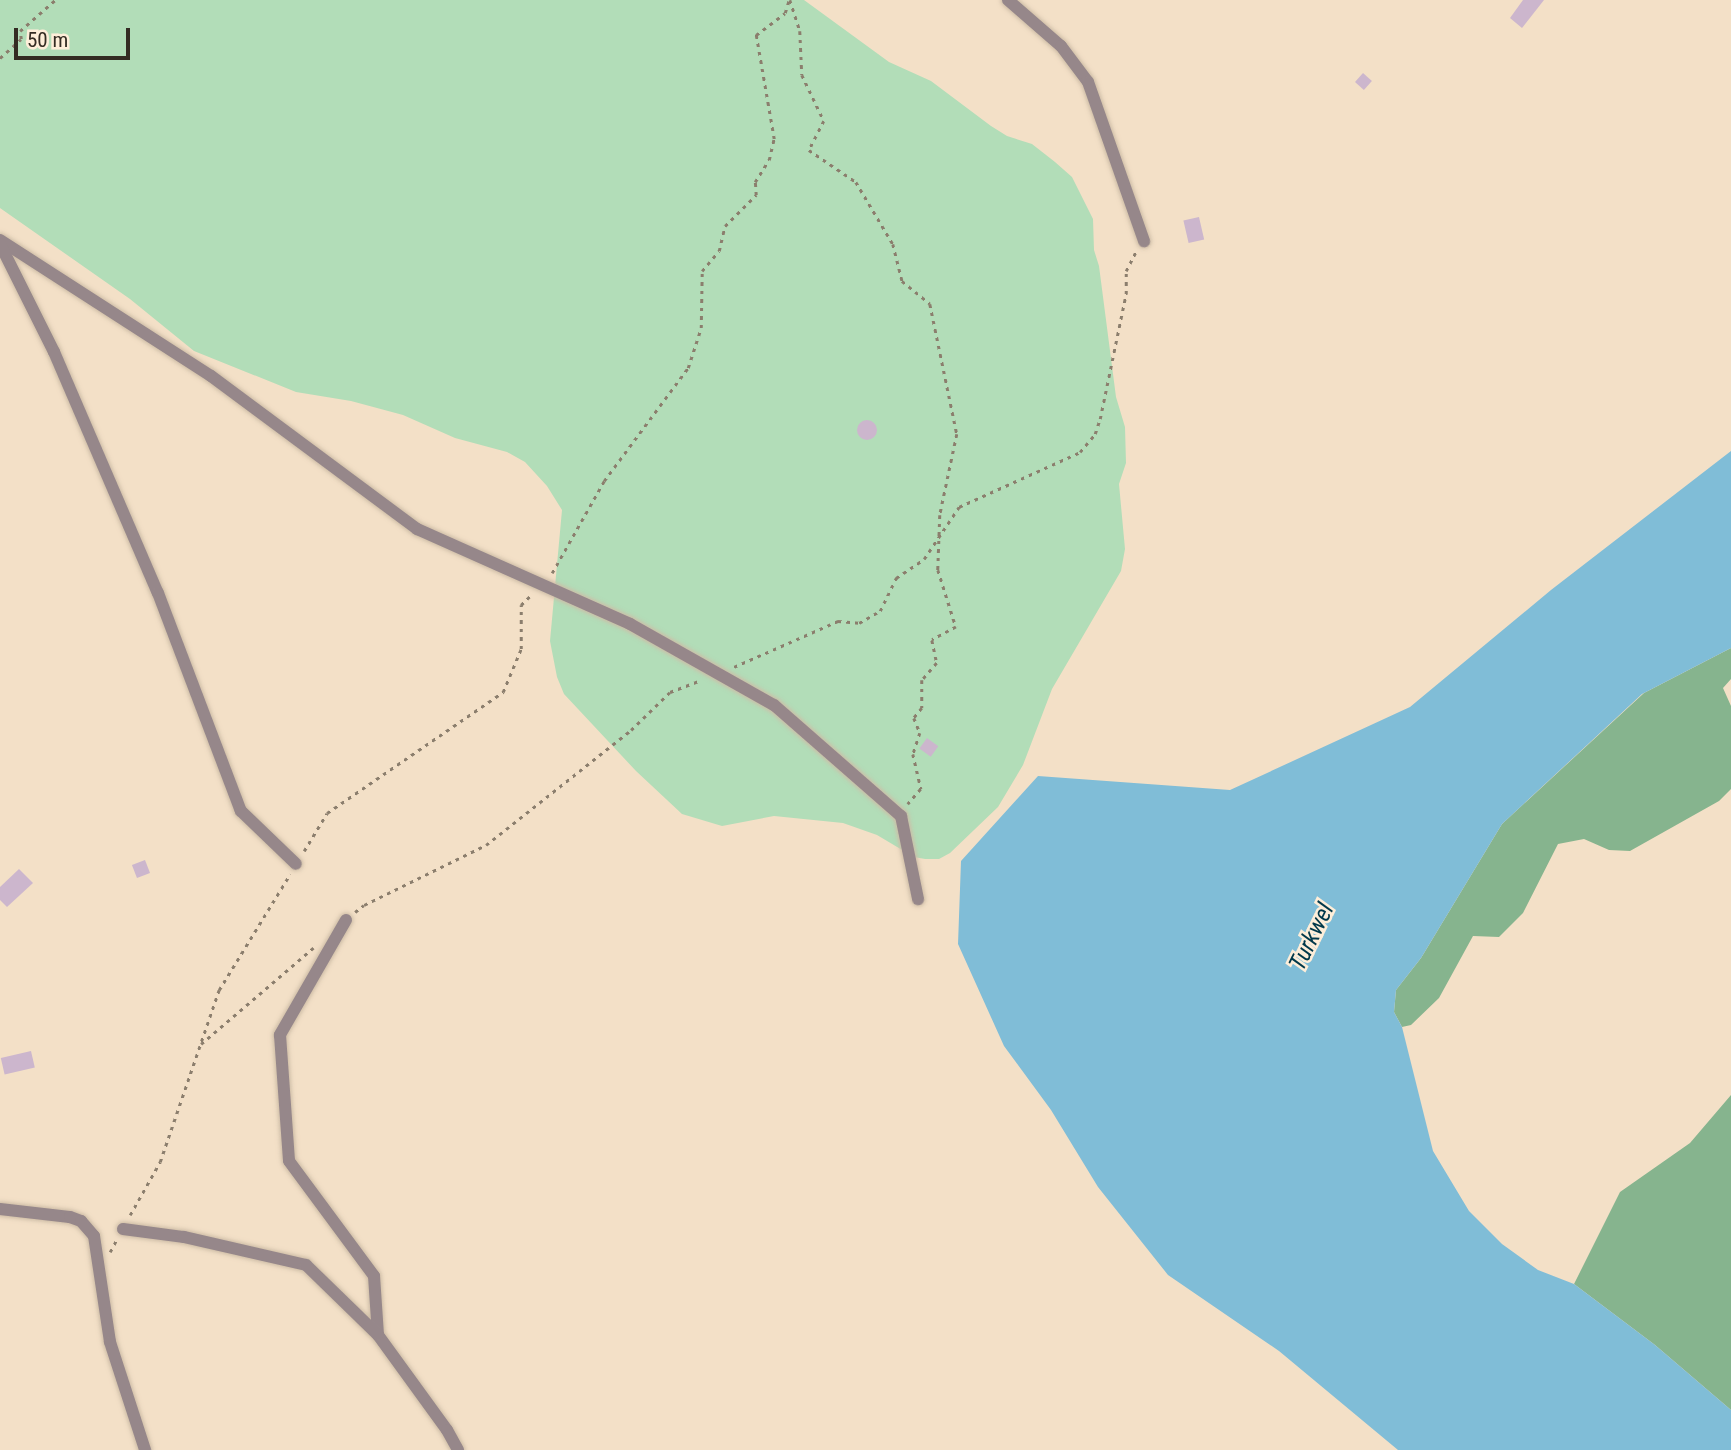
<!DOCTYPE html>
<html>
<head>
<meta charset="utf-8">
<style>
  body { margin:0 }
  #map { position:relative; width:1731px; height:1450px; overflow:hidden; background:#f3e0c7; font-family:"Roboto Condensed",sans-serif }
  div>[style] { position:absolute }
  .green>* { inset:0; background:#b2ddb8 }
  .forest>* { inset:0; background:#86b48e }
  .water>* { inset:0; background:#80bdd7 }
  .building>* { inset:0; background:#ccb6cd; transform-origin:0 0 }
  .round { border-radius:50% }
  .path>* { height:2.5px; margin-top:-1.25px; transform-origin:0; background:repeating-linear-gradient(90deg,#8b7e6d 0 3.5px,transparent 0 8.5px) }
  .roads { filter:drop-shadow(0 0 2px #cdbca6) drop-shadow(0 0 2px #cdbca6) }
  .street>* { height:12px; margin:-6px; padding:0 6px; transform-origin:6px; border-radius:6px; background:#96878a }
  span { translate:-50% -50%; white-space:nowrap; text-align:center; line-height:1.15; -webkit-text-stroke:5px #feeed9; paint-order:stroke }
  .water-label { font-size:24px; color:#00384a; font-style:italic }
  .scale { position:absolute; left:14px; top:28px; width:116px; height:32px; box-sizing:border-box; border:4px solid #342c23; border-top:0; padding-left:9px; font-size:21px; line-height:24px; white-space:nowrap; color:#342c23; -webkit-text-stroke:5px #feeed9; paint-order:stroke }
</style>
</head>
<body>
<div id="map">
  <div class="green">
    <div style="clip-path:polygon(0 0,804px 0,889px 62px,931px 81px,991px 126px,1007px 136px,1032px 144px,1055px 162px,1072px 177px,1093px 219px,1094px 250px,1099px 266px,1116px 397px,1125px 427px,1126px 463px,1119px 484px,1125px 549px,1121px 571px,1052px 689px,1023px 765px,998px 807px,950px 853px,939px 859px,925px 859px,914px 857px,877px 835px,843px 823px,774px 816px,722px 826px,682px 814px,636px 771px,564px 694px,557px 677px,550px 641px,562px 510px,547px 486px,525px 462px,507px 452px,455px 438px,403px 415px,351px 401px,296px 392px,194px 351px,130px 299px,0 208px)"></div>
  </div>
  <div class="forest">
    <div style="clip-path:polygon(1731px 648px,1731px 679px,1723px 688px,1731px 706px,1731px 789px,1719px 801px,1630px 851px,1609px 850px,1584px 839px,1558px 844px,1523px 913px,1499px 937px,1473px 936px,1439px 998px,1411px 1025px,1402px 1027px,1394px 1012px,1396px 990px,1421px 958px,1502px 824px,1644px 693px)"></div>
    <div style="clip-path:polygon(1731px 1095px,1731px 1410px,1655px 1345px,1574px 1284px,1620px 1192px,1690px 1143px)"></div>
  </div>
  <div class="water">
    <div style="clip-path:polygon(1731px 451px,1731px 648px,1642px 694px,1502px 824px,1421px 958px,1396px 990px,1394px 1012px,1402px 1027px,1433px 1151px,1469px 1211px,1502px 1244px,1538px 1270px,1574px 1284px,1655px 1345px,1731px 1410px,1731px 1450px,1398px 1450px,1279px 1351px,1168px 1275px,1098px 1187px,1051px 1110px,1004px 1046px,958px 944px,961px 861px,1038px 776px,1230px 790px,1410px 707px,1551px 590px)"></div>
  </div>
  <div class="building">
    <div style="clip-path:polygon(1523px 0,1544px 0,1522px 28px,1510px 18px)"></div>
    <div style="left:1363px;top:73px;width:12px;height:12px;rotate:42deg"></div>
    <div style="left:1199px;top:217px;width:23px;height:16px;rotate:77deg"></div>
    <div class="round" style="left:857px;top:420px;width:20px;height:20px"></div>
    <div style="left:927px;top:738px;width:14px;height:13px;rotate:36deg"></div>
    <div style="left:145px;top:860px;width:14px;height:14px;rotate:69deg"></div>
    <div style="clip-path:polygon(19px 869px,33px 883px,7px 907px,0 900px,0 887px)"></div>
    <div style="left:31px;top:1051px;width:17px;height:31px;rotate:77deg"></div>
  </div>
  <div class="path">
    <div style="left:790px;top:0;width:33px;rotate:72deg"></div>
    <div style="left:800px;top:31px;width:44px;rotate:87.4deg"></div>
    <div style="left:802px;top:75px;width:51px;rotate:64.4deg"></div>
    <div style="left:824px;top:121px;width:33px;rotate:117deg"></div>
    <div style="left:809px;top:150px;width:57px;rotate:34.2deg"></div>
    <div style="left:856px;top:182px;width:72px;rotate:59.2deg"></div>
    <div style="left:893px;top:244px;width:38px;rotate:76deg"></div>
    <div style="left:902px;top:281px;width:36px;rotate:39deg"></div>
    <div style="left:930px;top:304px;width:133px;rotate:78.3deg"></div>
    <div style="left:957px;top:434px;width:83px;rotate:101.9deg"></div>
    <div style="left:940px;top:515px;width:55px;rotate:92.1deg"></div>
    <div style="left:938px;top:570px;width:60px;rotate:72.5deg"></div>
    <div style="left:956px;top:627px;width:27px;rotate:152deg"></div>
    <div style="left:932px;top:640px;width:24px;rotate:78deg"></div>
    <div style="left:937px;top:663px;width:23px;rotate:131deg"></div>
    <div style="left:922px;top:680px;width:28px;rotate:90deg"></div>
    <div style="left:922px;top:708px;width:13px;rotate:129deg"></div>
    <div style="left:914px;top:718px;width:16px;rotate:68deg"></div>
    <div style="left:920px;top:733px;width:22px;rotate:108deg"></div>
    <div style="left:913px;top:754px;width:36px;rotate:77deg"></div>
    <div style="left:921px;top:789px;width:20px;rotate:131deg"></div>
    <div style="left:0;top:58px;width:28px;rotate:-42deg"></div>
    <div style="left:21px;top:39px;width:8px;rotate:-97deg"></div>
    <div style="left:20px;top:31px;width:47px;rotate:-41.5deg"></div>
    <div style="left:552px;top:573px;width:106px;rotate:-60.5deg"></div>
    <div style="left:604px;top:481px;width:141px;rotate:-53.4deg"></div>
    <div style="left:688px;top:368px;width:42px;rotate:-72deg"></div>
    <div style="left:701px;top:328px;width:57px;rotate:-89deg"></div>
    <div style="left:702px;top:271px;width:26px;rotate:-50deg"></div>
    <div style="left:719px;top:251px;width:26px;rotate:-77deg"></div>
    <div style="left:725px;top:226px;width:44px;rotate:-45deg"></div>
    <div style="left:756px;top:195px;width:13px;rotate:-94deg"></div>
    <div style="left:755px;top:182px;width:26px;rotate:-58deg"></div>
    <div style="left:769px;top:160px;width:22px;rotate:-77deg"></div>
    <div style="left:774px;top:139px;width:106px;rotate:-99.8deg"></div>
    <div style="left:756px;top:35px;width:36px;rotate:-37deg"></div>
    <div style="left:785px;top:13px;width:14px;rotate:-73deg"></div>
    <div style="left:734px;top:667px;width:114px;rotate:-23.9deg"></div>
    <div style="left:838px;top:621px;width:21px;rotate:5deg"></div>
    <div style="left:859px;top:623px;width:24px;rotate:-30deg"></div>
    <div style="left:880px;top:611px;width:37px;rotate:-64deg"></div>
    <div style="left:896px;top:578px;width:34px;rotate:-34deg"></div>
    <div style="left:924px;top:559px;width:63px;rotate:-56.1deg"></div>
    <div style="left:959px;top:507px;width:133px;rotate:-24.4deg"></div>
    <div style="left:1080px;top:452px;width:23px;rotate:-50deg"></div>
    <div style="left:1095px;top:434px;width:16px;rotate:-72deg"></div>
    <div style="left:1100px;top:419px;width:128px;rotate:-78.3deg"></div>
    <div style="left:1126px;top:294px;width:23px;rotate:-90deg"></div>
    <div style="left:1126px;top:271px;width:22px;rotate:-63deg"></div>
    <div style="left:304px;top:851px;width:44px;rotate:-58.8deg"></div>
    <div style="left:327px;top:813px;width:214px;rotate:-34.5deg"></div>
    <div style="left:503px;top:692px;width:47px;rotate:-67.3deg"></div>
    <div style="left:521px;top:649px;width:44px;rotate:-90deg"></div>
    <div style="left:521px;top:605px;width:13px;rotate:-45deg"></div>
    <div style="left:355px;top:912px;width:11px;rotate:-38deg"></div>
    <div style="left:364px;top:905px;width:136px;rotate:-26.2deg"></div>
    <div style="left:486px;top:845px;width:185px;rotate:-38.4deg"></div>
    <div style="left:631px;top:730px;width:54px;rotate:-44.3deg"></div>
    <div style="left:670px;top:692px;width:33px;rotate:-21deg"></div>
    <div style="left:201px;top:1044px;width:148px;rotate:-40.6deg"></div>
    <div style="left:130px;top:1215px;width:61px;rotate:-60.5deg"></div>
    <div style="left:160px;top:1162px;width:182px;rotate:-71.1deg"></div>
    <div style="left:219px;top:990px;width:136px;rotate:-58.5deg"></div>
    <div style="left:110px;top:1252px;width:15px;rotate:-62deg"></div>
  </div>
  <div class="roads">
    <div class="street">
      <div style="left:1008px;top:0;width:70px;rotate:41deg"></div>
      <div style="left:1061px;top:46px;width:45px;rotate:53.1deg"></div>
      <div style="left:1088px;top:82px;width:169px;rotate:70.6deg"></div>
      <div style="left:0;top:240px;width:251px;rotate:32.8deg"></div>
      <div style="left:211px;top:376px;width:257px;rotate:36.6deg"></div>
      <div style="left:417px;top:529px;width:233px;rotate:24deg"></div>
      <div style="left:630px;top:624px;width:165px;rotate:29.4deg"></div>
      <div style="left:774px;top:705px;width:169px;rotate:41.2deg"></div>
      <div style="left:901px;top:816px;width:85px;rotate:78.4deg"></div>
      <div style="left:0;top:244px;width:121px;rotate:63.4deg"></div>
      <div style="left:54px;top:352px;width:262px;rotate:66.7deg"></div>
      <div style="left:158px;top:593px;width:233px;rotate:69.2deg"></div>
      <div style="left:241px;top:811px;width:76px;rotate:43.9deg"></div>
      <div style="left:346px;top:920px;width:133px;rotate:119.9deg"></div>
      <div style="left:280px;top:1035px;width:126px;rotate:85.9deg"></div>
      <div style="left:289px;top:1161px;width:143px;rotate:53.5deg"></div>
      <div style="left:374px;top:1276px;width:59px;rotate:86.1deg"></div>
      <div style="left:378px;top:1335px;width:117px;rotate:54deg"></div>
      <div style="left:447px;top:1430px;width:23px;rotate:61deg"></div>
      <div style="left:0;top:1209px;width:70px;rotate:6.5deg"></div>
      <div style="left:70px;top:1217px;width:12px;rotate:20deg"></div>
      <div style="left:81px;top:1221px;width:20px;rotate:49deg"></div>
      <div style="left:94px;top:1236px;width:107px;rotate:81.4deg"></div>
      <div style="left:110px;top:1342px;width:114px;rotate:72deg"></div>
      <div style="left:123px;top:1229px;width:62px;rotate:7.5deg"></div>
      <div style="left:184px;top:1237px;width:125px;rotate:12.9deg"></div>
      <div style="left:306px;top:1265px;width:100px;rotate:44.2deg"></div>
    </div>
  </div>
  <div class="water-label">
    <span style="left:1312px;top:937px;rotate:-64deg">Turkwel</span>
  </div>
  <div class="scale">50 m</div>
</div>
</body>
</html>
